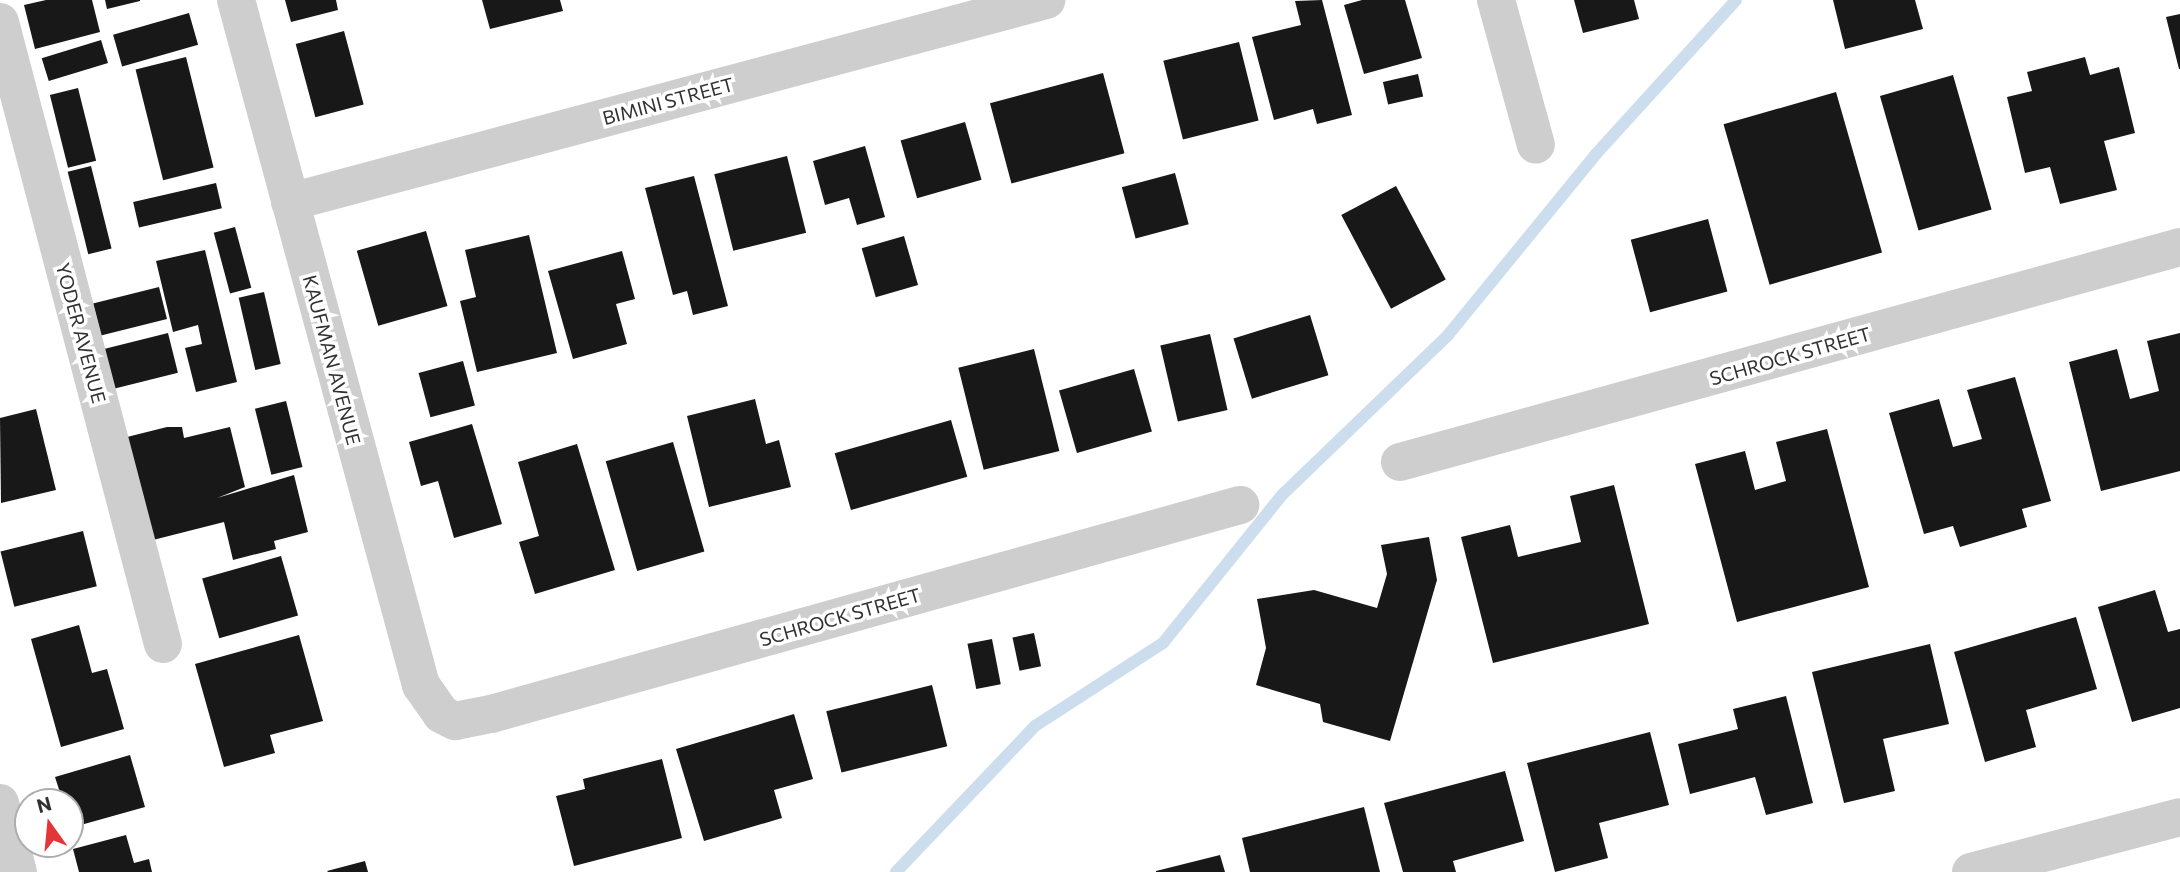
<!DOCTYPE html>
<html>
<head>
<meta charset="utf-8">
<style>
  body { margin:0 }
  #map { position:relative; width:2180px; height:872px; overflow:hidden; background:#fff; font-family:Commissioner,sans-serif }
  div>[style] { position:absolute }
  .stream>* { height:12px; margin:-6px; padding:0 6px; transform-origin:6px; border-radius:6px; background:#ccdeed }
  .building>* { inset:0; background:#181818; transform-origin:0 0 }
  .minor>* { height:38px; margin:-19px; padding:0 19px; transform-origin:19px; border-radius:19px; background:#cecece }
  span { translate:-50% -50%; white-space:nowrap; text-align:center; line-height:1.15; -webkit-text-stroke:7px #fff; paint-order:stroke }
  .street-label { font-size:19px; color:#313131 }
  .north { position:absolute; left:14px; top:788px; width:70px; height:70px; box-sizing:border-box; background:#fff; border:2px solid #adadad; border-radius:50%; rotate:345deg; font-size:19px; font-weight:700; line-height:28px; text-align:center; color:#313131 }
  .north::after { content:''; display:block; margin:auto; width:24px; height:32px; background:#e43639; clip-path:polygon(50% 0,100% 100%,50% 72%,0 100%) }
</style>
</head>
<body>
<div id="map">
  <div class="stream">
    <div style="left:896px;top:872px;width:202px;rotate:-46.4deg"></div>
    <div style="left:1035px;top:726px;width:153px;rotate:-33deg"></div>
    <div style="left:1163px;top:643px;width:191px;rotate:-51.2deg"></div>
    <div style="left:1283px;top:494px;width:229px;rotate:-43.9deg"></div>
    <div style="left:1448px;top:335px;width:234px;rotate:-50.7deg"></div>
    <div style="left:1596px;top:154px;width:208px;rotate:-47.7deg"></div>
  </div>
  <div class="building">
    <div style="clip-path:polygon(46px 0,92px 0,100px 32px,35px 49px,24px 5px)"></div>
    <div style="clip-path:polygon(105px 0,140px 0,140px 1px,107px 9px)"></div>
    <div style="clip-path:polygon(285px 0,336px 0,338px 10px,291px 22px)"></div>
    <div style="clip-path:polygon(482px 0,560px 0,563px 11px,490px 29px)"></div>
    <div style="clip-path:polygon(1322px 0,1352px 115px,1317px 124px,1313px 109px,1274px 120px,1252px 37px,1301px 25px,1295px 1px)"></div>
    <div style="clip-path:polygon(1362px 0,1405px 0,1422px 58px,1364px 74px,1344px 5px)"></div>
    <div style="clip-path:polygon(1574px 0,1634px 0,1639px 19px,1583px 33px)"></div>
    <div style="clip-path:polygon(1833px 0,1915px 0,1923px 29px,1845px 49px)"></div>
    <div style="left:189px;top:13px;width:33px;height:79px;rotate:74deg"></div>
    <div style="clip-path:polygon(2180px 14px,2180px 69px,2179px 69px,2166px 17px)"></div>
    <div style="left:344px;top:31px;width:76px;height:50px;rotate:75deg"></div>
    <div style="left:101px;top:40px;width:24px;height:62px;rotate:73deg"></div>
    <div style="left:1239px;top:42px;width:81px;height:78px;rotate:76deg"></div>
    <div style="left:186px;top:57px;width:114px;height:52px;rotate:76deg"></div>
    <div style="clip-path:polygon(2085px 57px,2090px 75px,2119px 67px,2135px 133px,2104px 141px,2117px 190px,2060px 204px,2050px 167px,2025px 173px,2007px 97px,2032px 91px,2027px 72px)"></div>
    <div style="left:1103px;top:73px;width:83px;height:117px;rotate:75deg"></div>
    <div style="left:1418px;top:74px;width:23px;height:36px;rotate:77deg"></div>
    <div style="left:1953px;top:75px;width:140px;height:76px;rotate:74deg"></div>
    <div style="left:78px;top:88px;width:75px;height:29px;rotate:76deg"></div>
    <div style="left:1836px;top:92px;width:167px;height:117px;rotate:74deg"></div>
    <div style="left:965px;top:122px;width:60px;height:67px;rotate:74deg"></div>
    <div style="clip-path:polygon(865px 146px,885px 217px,857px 225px,849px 198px,825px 205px,813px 161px)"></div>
    <div style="left:787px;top:156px;width:79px;height:75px;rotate:76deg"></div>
    <div style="left:91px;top:166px;width:85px;height:24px;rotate:76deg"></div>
    <div style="left:1175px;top:173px;width:53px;height:55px;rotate:75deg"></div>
    <div style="clip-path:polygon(694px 176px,728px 306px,693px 315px,687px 291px,673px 295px,645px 188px)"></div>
    <div style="left:216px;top:183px;width:26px;height:85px;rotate:77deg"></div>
    <div style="left:1396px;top:186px;width:106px;height:62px;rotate:62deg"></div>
    <div style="left:1708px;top:219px;width:75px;height:80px;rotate:75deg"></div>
    <div style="left:235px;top:227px;width:63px;height:22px;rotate:75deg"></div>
    <div style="left:426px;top:231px;width:78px;height:72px;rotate:74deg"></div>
    <div style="clip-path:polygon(529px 235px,557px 353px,477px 372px,460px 301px,476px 297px,465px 250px)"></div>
    <div style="left:904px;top:236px;width:51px;height:44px;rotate:74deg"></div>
    <div style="clip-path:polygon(205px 250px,237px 382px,196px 392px,185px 348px,202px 344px,198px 325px,173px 332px,156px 261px)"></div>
    <div style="clip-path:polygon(622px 251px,635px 299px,616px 304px,627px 344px,573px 359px,548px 271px)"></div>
    <div style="left:159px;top:287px;width:33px;height:68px;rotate:76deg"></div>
    <div style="left:264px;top:292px;width:74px;height:26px;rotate:77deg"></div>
    <div style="left:1310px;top:315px;width:63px;height:80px;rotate:73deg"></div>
    <div style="left:168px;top:333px;width:41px;height:67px;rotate:76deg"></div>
    <div style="clip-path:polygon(2180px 333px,2180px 471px,2101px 491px,2069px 362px,2117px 349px,2130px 399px,2159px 391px,2147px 341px)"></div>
    <div style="left:1210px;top:334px;width:78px;height:51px;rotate:77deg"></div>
    <div style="left:1034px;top:349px;width:105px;height:78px;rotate:76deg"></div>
    <div style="left:463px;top:361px;width:46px;height:46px;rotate:75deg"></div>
    <div style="left:1134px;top:369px;width:65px;height:78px;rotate:74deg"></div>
    <div style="clip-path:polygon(2015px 377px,2051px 501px,2022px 509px,2027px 527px,1960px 547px,1953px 526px,1924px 534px,1889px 413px,1939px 399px,1953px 447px,1982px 439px,1967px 390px)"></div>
    <div style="clip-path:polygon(755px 399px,766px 444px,779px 440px,791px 487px,709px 507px,687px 416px)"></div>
    <div style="left:286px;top:401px;width:68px;height:32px;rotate:76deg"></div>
    <div style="clip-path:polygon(36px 409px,56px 490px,1px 503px,0 418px)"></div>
    <div style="left:951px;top:420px;width:59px;height:121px;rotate:74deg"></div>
    <div style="clip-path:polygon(472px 424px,502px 524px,454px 538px,438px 481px,421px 486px,409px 442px)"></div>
    <div style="clip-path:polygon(167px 427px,182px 427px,184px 438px,230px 427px,245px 487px,217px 498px,294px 475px,308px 532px,274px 541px,276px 549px,233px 560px,224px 522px,149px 541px,119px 439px)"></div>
    <div style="clip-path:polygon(1827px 429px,1869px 587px,1737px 622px,1695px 464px,1745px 451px,1755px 490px,1786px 481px,1776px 442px)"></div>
    <div style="left:673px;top:442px;width:114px;height:70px;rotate:74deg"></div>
    <div style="clip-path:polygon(577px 444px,615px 570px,535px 594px,519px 542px,539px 536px,518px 462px)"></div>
    <div style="clip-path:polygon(1614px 485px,1649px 624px,1493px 663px,1461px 537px,1510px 525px,1518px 557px,1581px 542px,1570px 496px)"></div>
    <div style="left:83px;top:531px;width:57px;height:85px;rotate:76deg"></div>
    <div style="clip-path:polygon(1429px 537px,1437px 580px,1390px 741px,1323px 722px,1320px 704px,1256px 685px,1266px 648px,1257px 599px,1314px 590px,1377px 608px,1387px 574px,1381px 545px)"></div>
    <div style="left:281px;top:556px;width:62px;height:82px;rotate:74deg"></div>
    <div style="clip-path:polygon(2155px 590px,2168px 632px,2180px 629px,2180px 708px,2132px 722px,2098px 607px)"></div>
    <div style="clip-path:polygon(2076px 617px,2097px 689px,2026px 710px,2036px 747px,1985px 762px,1954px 652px)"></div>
    <div style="clip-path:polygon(79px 625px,92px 673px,107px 669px,124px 729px,61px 747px,31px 639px)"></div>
    <div style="left:1034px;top:633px;width:34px;height:22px;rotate:78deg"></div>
    <div style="clip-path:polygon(299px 635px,323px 721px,270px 735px,275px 753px,224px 767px,195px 664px)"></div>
    <div style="left:992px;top:639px;width:46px;height:25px;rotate:79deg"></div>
    <div style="clip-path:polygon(1930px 644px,1949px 724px,1883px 739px,1895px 791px,1844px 803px,1812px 672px)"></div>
    <div style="left:932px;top:685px;width:63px;height:109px;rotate:76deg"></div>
    <div style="clip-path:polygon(1786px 696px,1813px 803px,1766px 815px,1755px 777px,1690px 794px,1678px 744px,1738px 729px,1733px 709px)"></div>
    <div style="clip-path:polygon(794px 714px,813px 779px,774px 790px,782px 818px,704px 841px,676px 749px)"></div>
    <div style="clip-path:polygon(1650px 732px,1669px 805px,1599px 823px,1608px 858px,1555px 872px,1527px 763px)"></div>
    <div style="clip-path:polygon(130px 755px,145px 807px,70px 828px,70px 802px,63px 802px,55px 777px)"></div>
    <div style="clip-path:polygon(662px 759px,682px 838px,574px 866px,556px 796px,585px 789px,583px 779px)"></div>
    <div style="clip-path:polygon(1505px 771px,1524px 841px,1453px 861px,1456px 872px,1403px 872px,1384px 803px)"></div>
    <div style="clip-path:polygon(1364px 807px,1380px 872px,1250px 872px,1242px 838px)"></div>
    <div style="clip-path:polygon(126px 835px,134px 863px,149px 859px,152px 872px,79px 872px,73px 849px)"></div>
    <div style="clip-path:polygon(1220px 855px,1225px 872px,1156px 872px,1156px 871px)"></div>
    <div style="clip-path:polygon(365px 861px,368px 872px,328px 872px,327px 871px)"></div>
  </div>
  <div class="minor">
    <div style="left:236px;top:0;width:710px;rotate:74.89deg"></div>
    <div style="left:421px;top:685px;width:35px;rotate:55deg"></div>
    <div style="left:441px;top:714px;width:16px;rotate:27deg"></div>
    <div style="left:455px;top:721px;width:37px;rotate:-11deg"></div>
    <div style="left:491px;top:714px;width:778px;rotate:-15.59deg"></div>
    <div style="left:1496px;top:0;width:150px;rotate:74.6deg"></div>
    <div style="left:0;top:22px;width:643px;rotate:75.32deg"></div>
    <div style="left:290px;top:202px;width:783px;rotate:-14.96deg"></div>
    <div style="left:1400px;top:462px;width:809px;rotate:-15.41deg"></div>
    <div style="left:0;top:803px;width:71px;rotate:75.4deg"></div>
    <div style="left:1971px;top:872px;width:216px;rotate:-14.7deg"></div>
  </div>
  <div class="street-label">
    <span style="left:668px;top:101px;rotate:-15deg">BIMINI STREET</span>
    <span style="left:81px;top:333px;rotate:75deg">YODER AVENUE</span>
    <span style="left:1790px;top:356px;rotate:-16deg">SCHROCK STREET</span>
    <span style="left:332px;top:360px;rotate:75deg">KAUFMAN AVENUE</span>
    <span style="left:840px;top:617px;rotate:-16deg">SCHROCK STREET</span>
  </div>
  <div class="north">N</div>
</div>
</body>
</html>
